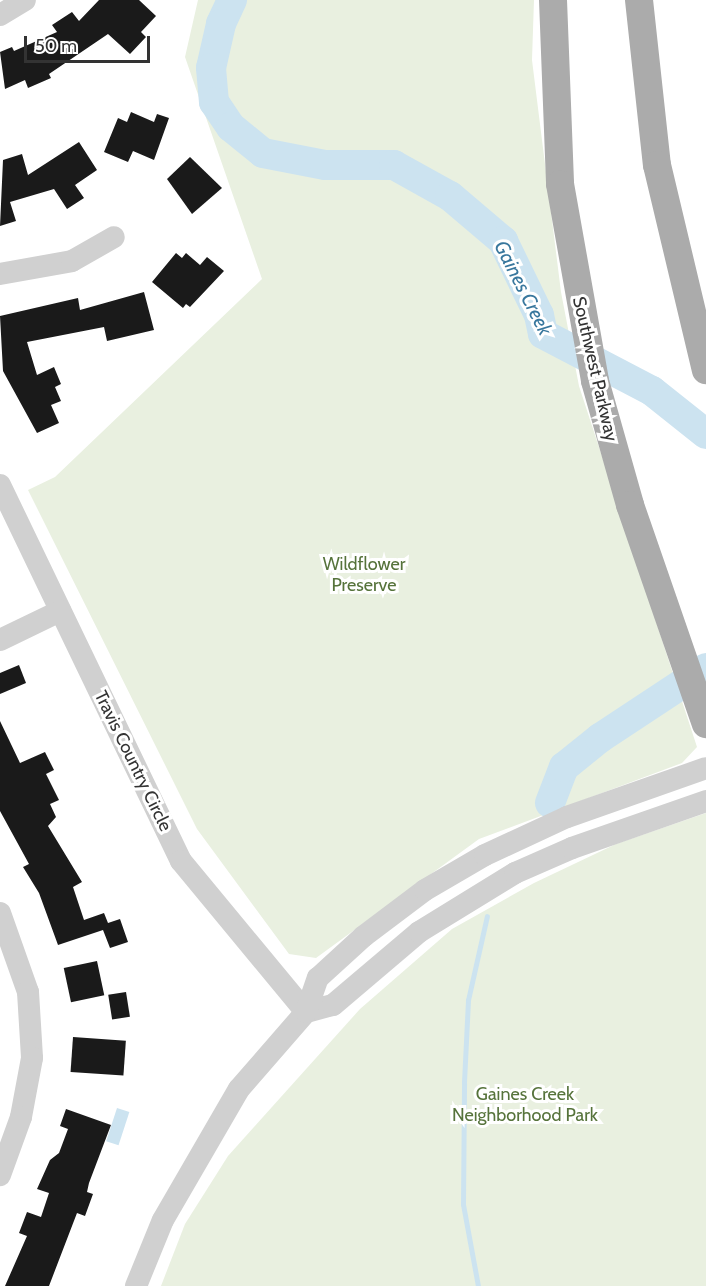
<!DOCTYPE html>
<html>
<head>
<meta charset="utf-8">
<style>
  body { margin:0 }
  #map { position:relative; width:706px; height:1286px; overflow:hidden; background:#fff; font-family:Cabin,sans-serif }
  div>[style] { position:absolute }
  .green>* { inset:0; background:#e9f0e0 }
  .water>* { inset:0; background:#cce3f0; transform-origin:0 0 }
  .stream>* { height:5px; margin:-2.5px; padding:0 2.5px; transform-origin:2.5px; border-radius:2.5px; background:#cce3f0 }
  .river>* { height:30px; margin:-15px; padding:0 15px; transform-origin:15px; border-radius:15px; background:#cce3f0 }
  .building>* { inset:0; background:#1a1a1a; transform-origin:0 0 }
  .minor>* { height:22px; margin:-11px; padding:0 11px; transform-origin:11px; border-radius:11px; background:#d0d0d0 }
  .major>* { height:28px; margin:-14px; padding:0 14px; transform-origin:14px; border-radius:14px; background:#ababab }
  span { translate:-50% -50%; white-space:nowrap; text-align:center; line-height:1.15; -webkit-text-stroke:6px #fff; paint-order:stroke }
  .street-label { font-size:18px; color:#333 }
  .park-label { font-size:18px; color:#56733b }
  .water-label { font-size:20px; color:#38779d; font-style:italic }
  .scale { position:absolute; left:24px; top:36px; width:126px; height:27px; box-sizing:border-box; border:3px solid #333; border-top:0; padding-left:8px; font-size:18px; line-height:21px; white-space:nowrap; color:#333; -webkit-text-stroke:4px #fff; paint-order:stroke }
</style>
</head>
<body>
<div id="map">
  <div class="green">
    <div style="clip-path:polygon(198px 0,534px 0,532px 60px,561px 292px,579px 386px,697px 747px,682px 763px,479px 839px,316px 958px,289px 954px,197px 829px,28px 490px,55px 477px,262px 279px,185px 57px)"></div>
    <div style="clip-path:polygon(706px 813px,706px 1286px,161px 1286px,185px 1224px,228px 1156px,360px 1009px,452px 929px,534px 883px,616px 844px)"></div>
  </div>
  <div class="water">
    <div style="left:117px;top:1108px;width:13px;height:35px;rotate:18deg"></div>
  </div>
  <div class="stream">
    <div style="left:478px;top:1286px;width:83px;rotate:-100.4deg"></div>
    <div style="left:463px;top:1204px;width:122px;rotate:-89.5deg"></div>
    <div style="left:464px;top:1082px;width:82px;rotate:-87.2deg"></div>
    <div style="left:468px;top:1000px;width:86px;rotate:-77.3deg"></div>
  </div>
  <div class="river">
    <div style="left:232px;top:0;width:26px;rotate:115deg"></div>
    <div style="left:221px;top:24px;width:45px;rotate:102.8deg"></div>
    <div style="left:211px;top:68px;width:34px;rotate:85deg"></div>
    <div style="left:214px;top:102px;width:30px;rotate:56deg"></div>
    <div style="left:231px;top:127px;width:41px;rotate:39.1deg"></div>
    <div style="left:263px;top:153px;width:63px;rotate:11deg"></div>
    <div style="left:325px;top:165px;width:69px"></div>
    <div style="left:394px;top:165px;width:64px;rotate:29deg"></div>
    <div style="left:450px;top:196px;width:70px;rotate:40.3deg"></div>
    <div style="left:503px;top:241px;width:82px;rotate:64.1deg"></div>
    <div style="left:539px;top:315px;width:19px;rotate:78deg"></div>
    <div style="left:543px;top:334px;width:123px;rotate:27.6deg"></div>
    <div style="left:652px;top:391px;width:69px;rotate:38.5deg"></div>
    <div style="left:550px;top:803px;width:39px;rotate:-69deg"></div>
    <div style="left:564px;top:767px;width:46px;rotate:-38.9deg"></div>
    <div style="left:600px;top:738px;width:127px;rotate:-33.4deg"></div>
  </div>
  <div class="building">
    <div style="clip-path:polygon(99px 0,139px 0,156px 16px,141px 32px,146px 37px,130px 54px,108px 34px,49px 74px,51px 78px,28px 88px,25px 80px,5px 89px,0 52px,12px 47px,14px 51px,57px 32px,52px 25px,72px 12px,79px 21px)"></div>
    <div style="clip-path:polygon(131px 112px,154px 122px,157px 114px,169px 118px,154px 160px,133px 151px,128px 162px,104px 152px,118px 118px,127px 122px)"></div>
    <div style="clip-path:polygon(79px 142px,97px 170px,75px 185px,84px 198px,67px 209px,54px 189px,10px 202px,16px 221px,0 226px,3px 160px,22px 154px,28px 175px)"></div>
    <div style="clip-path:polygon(190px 157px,222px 188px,192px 214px,167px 179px)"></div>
    <div style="clip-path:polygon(176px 253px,182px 258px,186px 253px,200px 265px,207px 257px,224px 271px,190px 307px,186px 304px,183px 308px,152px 282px)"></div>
    <div style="clip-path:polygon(144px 292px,154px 330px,107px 341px,104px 327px,27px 342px,37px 375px,54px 367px,61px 384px,55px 387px,61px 401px,51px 405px,59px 423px,37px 433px,3px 371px,0 316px,78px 298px,80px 310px)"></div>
    <div style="clip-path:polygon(19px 665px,26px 683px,0 694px,0 673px)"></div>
    <div style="clip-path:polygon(0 721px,20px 763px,45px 752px,54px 770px,46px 774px,59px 800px,50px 804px,56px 817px,48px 826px,82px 882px,73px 887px,84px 920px,104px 913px,108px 923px,120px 919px,128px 942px,110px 948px,103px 930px,58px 945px,39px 893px,23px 867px,29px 864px,0 811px)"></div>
    <div style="left:97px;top:961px;width:35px;height:34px;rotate:78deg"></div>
    <div style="left:126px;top:992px;width:25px;height:18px;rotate:81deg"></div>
    <div style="left:73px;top:1037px;width:53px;height:35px;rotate:4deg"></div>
    <div style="clip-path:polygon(66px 1109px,111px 1125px,89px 1183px,87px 1192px,93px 1194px,85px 1216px,77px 1213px,49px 1286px,5px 1286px,27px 1236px,19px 1233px,27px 1212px,41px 1217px,49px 1193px,37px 1189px,50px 1160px,59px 1153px,68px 1129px,60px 1126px)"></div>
  </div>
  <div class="minor">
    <div style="left:0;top:15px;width:29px;rotate:-31deg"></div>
    <div style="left:0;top:274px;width:73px;rotate:-10.2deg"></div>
    <div style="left:72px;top:261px;width:48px;rotate:-29.7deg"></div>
    <div style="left:0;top:485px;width:417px;rotate:64.3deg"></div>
    <div style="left:181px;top:861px;width:196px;rotate:50.4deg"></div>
    <div style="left:0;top:640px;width:67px;rotate:-25.8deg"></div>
    <div style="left:0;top:913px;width:84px;rotate:70.5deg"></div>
    <div style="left:28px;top:992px;width:66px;rotate:86.5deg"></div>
    <div style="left:32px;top:1058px;width:60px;rotate:100.6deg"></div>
    <div style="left:21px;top:1117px;width:62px;rotate:109.9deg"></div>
    <div style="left:306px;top:1012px;width:28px;rotate:-15deg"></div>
    <div style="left:333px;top:1005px;width:113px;rotate:-40.3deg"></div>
    <div style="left:419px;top:932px;width:113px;rotate:-31.6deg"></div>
    <div style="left:515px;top:873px;width:62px;rotate:-23.7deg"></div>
    <div style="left:572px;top:848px;width:142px;rotate:-19.3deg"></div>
    <div style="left:136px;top:1286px;width:71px;rotate:-67.8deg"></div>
    <div style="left:163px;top:1220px;width:151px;rotate:-59.9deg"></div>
    <div style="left:239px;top:1089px;width:102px;rotate:-49deg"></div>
    <div style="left:306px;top:1012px;width:36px;rotate:-71deg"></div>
    <div style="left:318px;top:978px;width:62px;rotate:-42.4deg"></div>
    <div style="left:364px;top:936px;width:76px;rotate:-37deg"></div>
    <div style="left:425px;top:890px;width:69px;rotate:-30.3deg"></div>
    <div style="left:485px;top:855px;width:90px;rotate:-24.9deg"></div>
    <div style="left:567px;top:817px;width:147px;rotate:-19.4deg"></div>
  </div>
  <div class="major">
    <div style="left:553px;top:0;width:184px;rotate:87.8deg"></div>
    <div style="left:560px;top:184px;width:200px;rotate:79.9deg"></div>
    <div style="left:595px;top:381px;width:129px;rotate:74.2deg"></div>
    <div style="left:630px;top:505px;width:232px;rotate:70.9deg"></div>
    <div style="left:639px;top:0;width:166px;rotate:83.8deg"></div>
    <div style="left:657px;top:165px;width:211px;rotate:76.6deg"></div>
  </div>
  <div class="street-label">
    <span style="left:595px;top:369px;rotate:77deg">Southwest Parkway</span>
    <span style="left:133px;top:761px;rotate:64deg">Travis Country Circle</span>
  </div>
  <div class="park-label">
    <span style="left:364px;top:575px">Wildflower<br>Preserve</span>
    <span style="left:525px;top:1105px">Gaines Creek<br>Neighborhood Park</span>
  </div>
  <div class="water-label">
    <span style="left:523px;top:288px;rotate:63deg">Gaines Creek</span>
  </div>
  <div class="scale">50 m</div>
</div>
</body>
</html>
